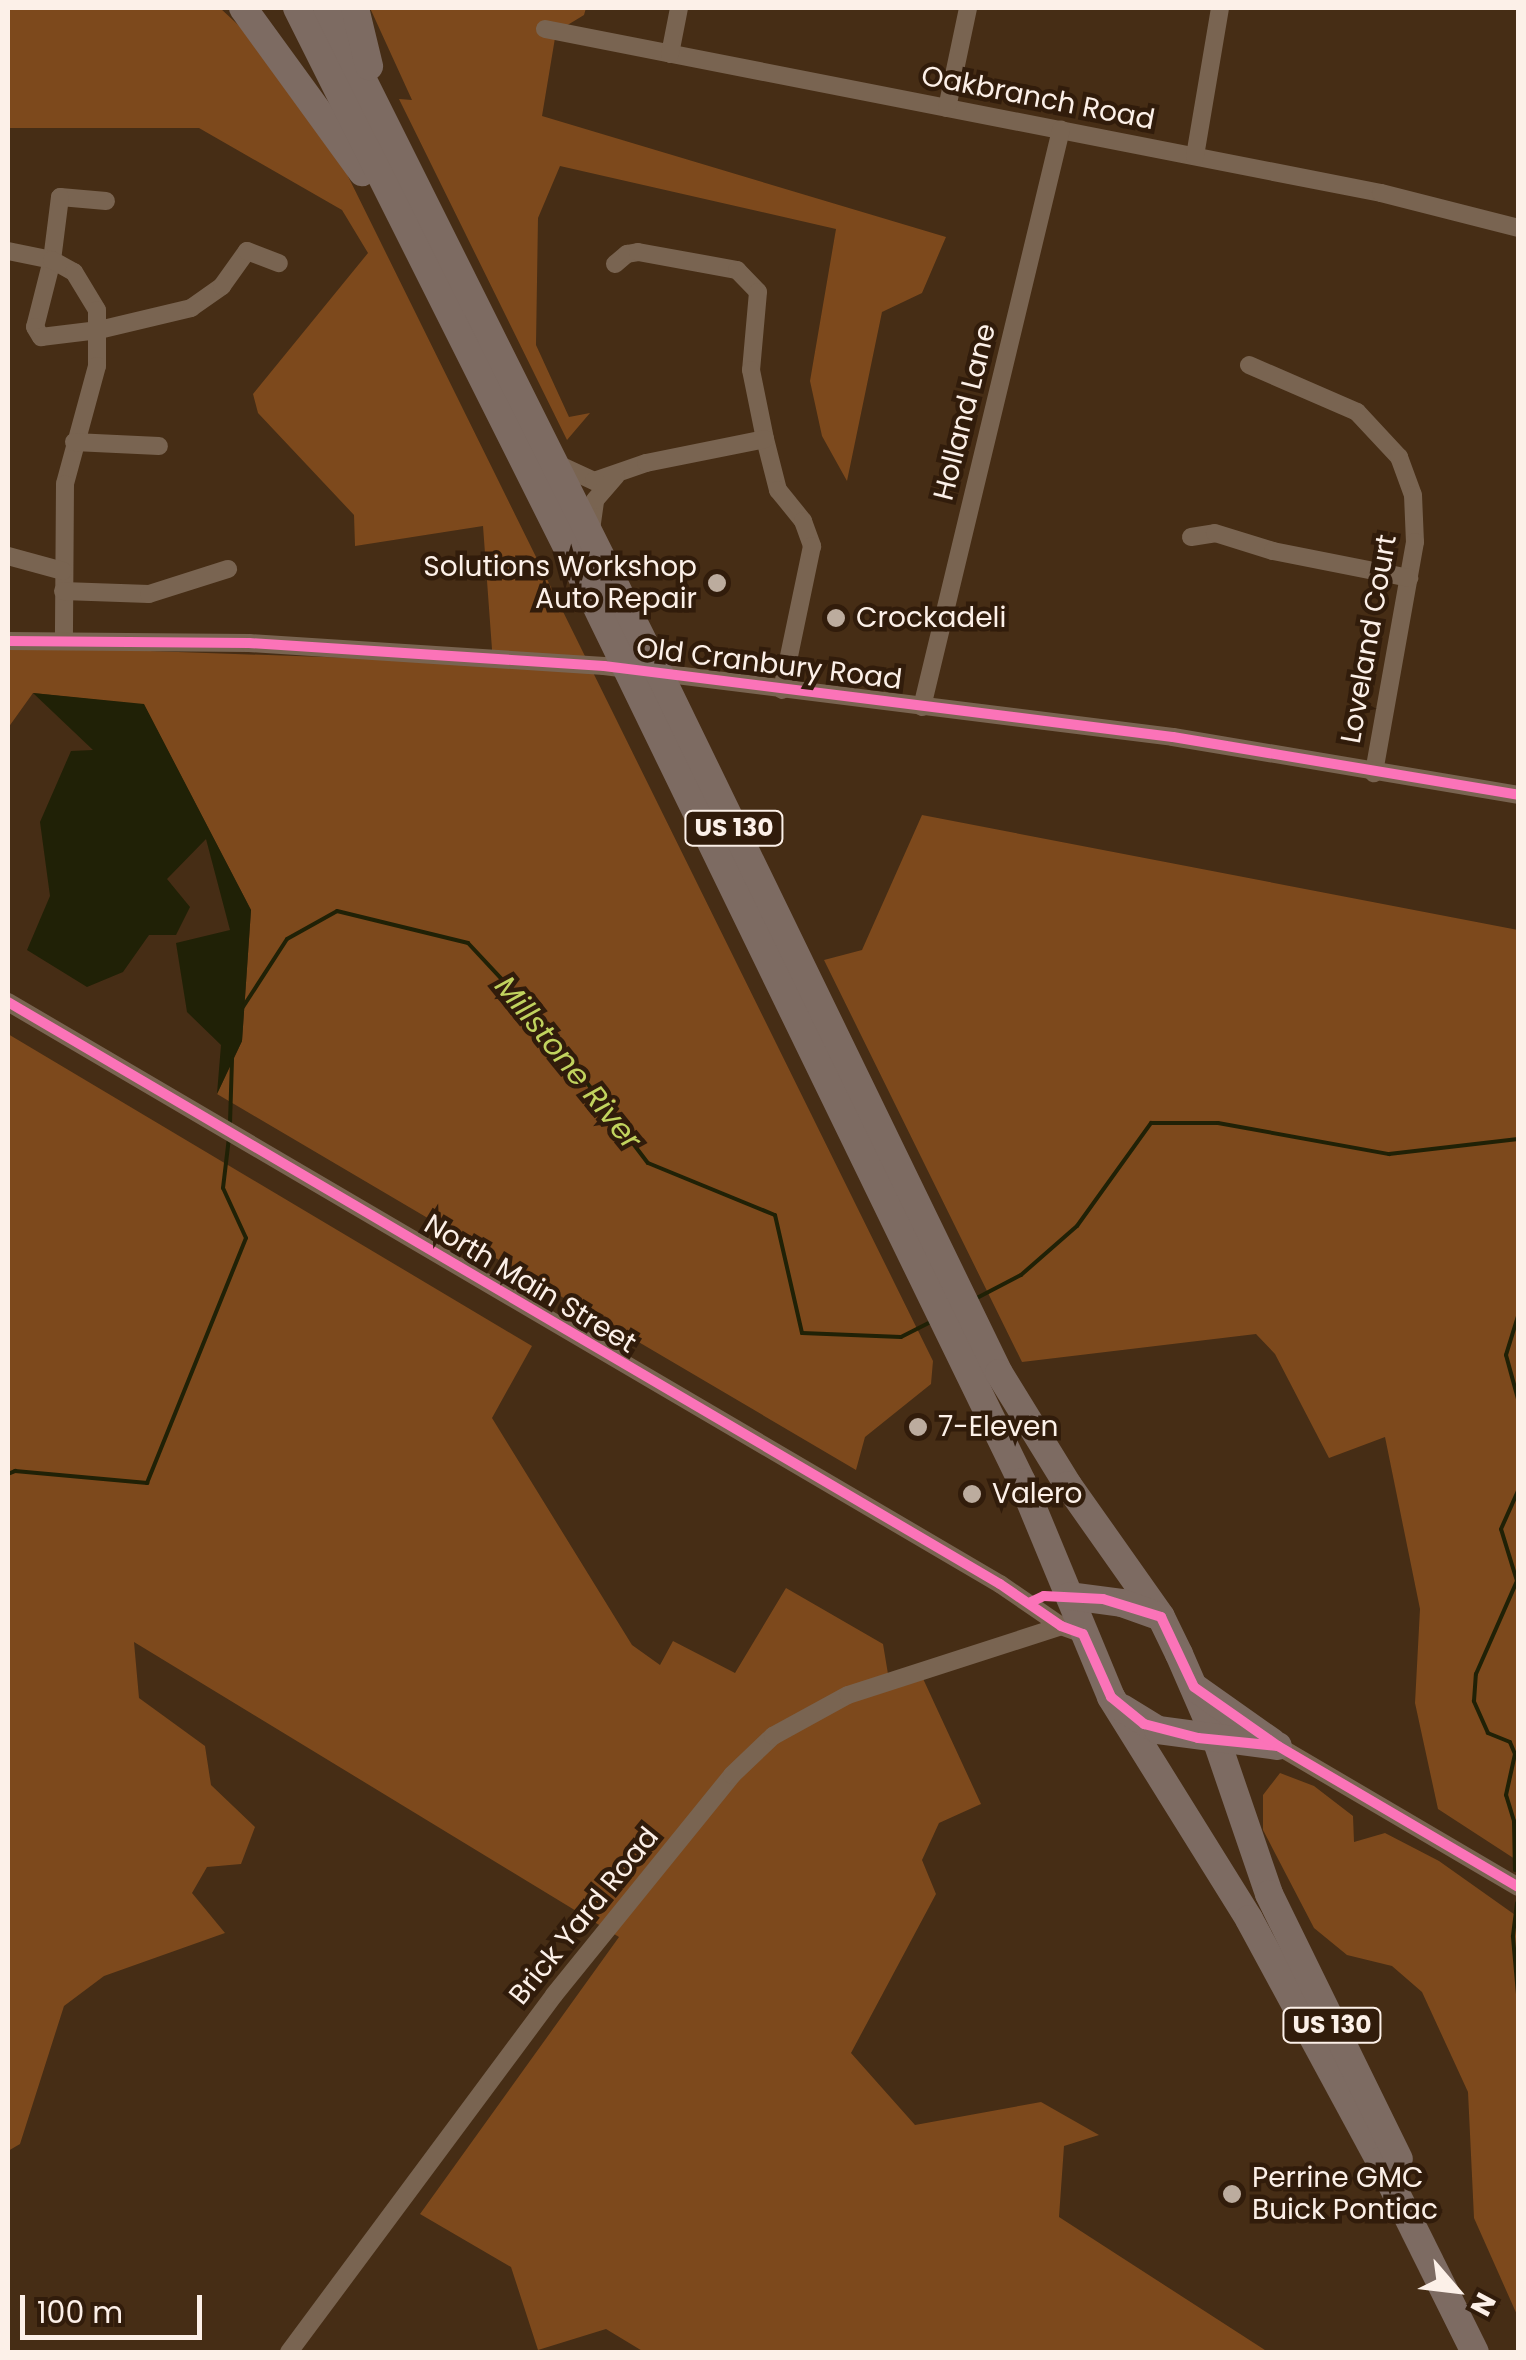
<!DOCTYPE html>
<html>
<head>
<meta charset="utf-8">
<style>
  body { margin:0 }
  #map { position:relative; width:1526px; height:2360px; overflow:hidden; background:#462d15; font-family:Poppins,sans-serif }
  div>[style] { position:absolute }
  .green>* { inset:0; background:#7d491c }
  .water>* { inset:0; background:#202106 }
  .stream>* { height:4px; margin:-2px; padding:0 2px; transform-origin:2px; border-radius:2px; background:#202106 }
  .minor>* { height:18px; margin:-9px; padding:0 9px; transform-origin:9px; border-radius:9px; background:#796451 }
  .highway>* { height:28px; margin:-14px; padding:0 14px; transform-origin:14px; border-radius:14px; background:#7d6b62 }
  .cycleway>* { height:10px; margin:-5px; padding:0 5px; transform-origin:5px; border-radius:5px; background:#fb73b8 }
  .dots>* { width:28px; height:28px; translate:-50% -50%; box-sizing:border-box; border:5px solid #311c0b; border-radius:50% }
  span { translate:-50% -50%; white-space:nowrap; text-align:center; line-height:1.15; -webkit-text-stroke:9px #311c0b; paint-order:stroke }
  .shield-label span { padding:2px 8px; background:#311c0b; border:2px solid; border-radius:8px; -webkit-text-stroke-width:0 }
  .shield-label { font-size:25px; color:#fcf0e8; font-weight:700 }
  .street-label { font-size:28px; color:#fcf0e8 }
  .poi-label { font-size:28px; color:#fcf0e8 }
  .right { translate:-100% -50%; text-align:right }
  .left { translate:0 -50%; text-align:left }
  .water-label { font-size:30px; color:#c1d35e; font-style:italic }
  .frame { position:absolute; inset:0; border:10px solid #fcf0e8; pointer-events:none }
  .north { position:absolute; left:1406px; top:2240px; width:100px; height:100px; -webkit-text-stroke:8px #311c0b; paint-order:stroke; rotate:118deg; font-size:28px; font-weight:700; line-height:40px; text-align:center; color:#fcf0e8 }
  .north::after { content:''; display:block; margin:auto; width:35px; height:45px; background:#fcf0e8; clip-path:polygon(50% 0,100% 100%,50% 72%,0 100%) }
  .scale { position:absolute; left:20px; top:2295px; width:182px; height:45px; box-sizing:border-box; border:5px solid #fcf0e8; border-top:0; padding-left:12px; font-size:30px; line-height:35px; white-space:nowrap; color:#fcf0e8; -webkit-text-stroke:8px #311c0b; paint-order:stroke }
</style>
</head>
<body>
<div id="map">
  <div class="green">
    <div style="clip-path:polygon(8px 8px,220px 8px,303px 85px,933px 1361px,931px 1384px,865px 1437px,856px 1470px,217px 1094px,242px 1041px,251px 910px,144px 705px,33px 693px,8px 728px,8px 646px,493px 663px,483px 526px,355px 546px,354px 515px,258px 413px,253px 394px,368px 253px,342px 210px,199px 128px,8px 128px)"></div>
    <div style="clip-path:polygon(370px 8px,586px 8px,584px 15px,556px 32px,542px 116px,946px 237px,922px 293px,882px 312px,847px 481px,822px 436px,810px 381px,836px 229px,560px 166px,538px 218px,536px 345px,569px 417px,590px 413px,567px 440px,399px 99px,412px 100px)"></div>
    <div style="clip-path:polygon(922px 815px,1518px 930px,1518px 1861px,1438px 1809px,1415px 1703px,1420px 1609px,1385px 1437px,1329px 1458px,1275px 1354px,1256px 1334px,1022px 1362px,824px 960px,862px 950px)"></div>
    <div style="clip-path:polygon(8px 1034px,532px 1346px,492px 1418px,632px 1645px,660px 1665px,673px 1641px,735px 1673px,786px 1588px,883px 1644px,889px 1680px,919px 1670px,981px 1804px,939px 1823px,922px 1860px,936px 1894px,851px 2053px,915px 2125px,1041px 2102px,1099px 2135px,1064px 2146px,1059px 2217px,1268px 2352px,644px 2352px,606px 2329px,538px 2350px,511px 2267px,420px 2214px,619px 1937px,134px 1642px,139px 1698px,205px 1746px,211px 1785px,255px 1827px,241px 1864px,207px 1867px,192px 1893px,225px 1933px,104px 1976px,64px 2006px,20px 2144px,8px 2151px)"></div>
    <div style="clip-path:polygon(1280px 1773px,1314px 1786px,1353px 1816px,1354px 1842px,1385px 1833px,1439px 1861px,1518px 1917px,1518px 2317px,1474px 2218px,1468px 2092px,1422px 1992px,1392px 1966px,1347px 1955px,1314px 1928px,1263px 1830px,1263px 1795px)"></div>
  </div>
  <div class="water">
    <div style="clip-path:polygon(33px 693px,144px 704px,251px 910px,242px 1041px,217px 1094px,221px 1045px,187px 1012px,176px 943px,230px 930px,206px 839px,167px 879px,190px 907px,176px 935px,149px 935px,123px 972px,87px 987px,27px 950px,50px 896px,40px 822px,71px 751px,93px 750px)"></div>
  </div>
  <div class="stream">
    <div style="left:243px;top:1007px;width:81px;rotate:-57.1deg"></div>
    <div style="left:287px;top:939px;width:57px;rotate:-29.2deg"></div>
    <div style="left:337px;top:911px;width:135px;rotate:13.7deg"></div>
    <div style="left:468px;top:943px;width:101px;rotate:47deg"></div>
    <div style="left:537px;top:1017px;width:183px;rotate:52.8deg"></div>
    <div style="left:648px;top:1163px;width:137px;rotate:22.3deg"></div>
    <div style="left:775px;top:1215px;width:121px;rotate:77.1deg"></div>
    <div style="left:802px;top:1333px;width:99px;rotate:2.3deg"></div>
    <div style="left:901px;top:1337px;width:37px;rotate:-27deg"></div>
    <div style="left:230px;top:1123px;width:65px;rotate:-88.2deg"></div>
    <div style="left:973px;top:1300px;width:54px;rotate:-27.5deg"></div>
    <div style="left:1021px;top:1275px;width:74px;rotate:-41.2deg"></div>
    <div style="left:1077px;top:1226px;width:127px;rotate:-54.3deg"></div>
    <div style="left:1151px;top:1123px;width:67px"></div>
    <div style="left:1218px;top:1123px;width:174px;rotate:10.3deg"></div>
    <div style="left:1389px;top:1154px;width:130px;rotate:-6.6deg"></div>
    <div style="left:1518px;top:1316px;width:41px;rotate:107.1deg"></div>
    <div style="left:1506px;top:1355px;width:46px;rotate:74.7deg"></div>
    <div style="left:8px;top:1474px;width:8px;rotate:-23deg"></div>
    <div style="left:15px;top:1471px;width:133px;rotate:5.2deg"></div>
    <div style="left:147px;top:1483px;width:264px;rotate:-68deg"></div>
    <div style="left:246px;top:1238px;width:55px;rotate:-114.7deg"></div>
    <div style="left:223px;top:1188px;width:50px;rotate:-83.2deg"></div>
    <div style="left:1515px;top:1870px;width:49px;rotate:-91.2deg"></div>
    <div style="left:1514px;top:1821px;width:27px;rotate:-107deg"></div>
    <div style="left:1506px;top:1795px;width:42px;rotate:-77.6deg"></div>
    <div style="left:1515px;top:1754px;width:13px;rotate:-113deg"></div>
    <div style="left:1510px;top:1742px;width:24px;rotate:-158deg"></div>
    <div style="left:1488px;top:1733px;width:35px;rotate:-114deg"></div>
    <div style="left:1474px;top:1701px;width:27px;rotate:-86deg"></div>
    <div style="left:1476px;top:1674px;width:102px;rotate:-66.2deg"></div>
    <div style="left:1517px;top:1581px;width:54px;rotate:-107.1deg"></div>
    <div style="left:1501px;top:1529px;width:42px;rotate:-65.9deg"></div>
    <div style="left:1517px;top:1903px;width:34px;rotate:97deg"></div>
    <div style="left:1513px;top:1937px;width:57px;rotate:85deg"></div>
  </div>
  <div class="minor">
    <div style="left:545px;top:29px;width:852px;rotate:11.1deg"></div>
    <div style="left:1381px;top:193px;width:141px;rotate:14.3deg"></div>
    <div style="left:670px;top:54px;width:47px;rotate:-78.9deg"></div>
    <div style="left:947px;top:108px;width:102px;rotate:-78.1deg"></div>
    <div style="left:1195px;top:156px;width:150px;rotate:-80.4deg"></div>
    <div style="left:106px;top:201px;width:46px;rotate:-175deg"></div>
    <div style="left:60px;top:197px;width:64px;rotate:97.2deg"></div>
    <div style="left:52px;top:260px;width:69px;rotate:104.2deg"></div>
    <div style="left:35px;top:327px;width:12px;rotate:59deg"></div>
    <div style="left:41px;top:337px;width:58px;rotate:-6.9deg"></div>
    <div style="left:99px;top:330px;width:95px;rotate:-13.4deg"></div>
    <div style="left:191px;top:308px;width:38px;rotate:-35deg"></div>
    <div style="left:222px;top:286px;width:43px;rotate:-54.5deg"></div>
    <div style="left:247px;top:251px;width:34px;rotate:21deg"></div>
    <div style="left:8px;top:251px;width:45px;rotate:11.6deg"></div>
    <div style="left:52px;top:260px;width:25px;rotate:29deg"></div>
    <div style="left:74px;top:272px;width:44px;rotate:58.8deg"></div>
    <div style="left:97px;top:310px;width:56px;rotate:90deg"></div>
    <div style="left:97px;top:366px;width:122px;rotate:105.2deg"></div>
    <div style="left:65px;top:484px;width:157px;rotate:90.4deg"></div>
    <div style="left:615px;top:264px;width:16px;rotate:-40deg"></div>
    <div style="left:627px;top:254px;width:11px;rotate:-10deg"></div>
    <div style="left:638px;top:252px;width:101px;rotate:10.3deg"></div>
    <div style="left:737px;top:270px;width:30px;rotate:46deg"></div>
    <div style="left:758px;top:292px;width:78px;rotate:95.1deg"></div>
    <div style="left:751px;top:370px;width:70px;rotate:78.5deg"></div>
    <div style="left:765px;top:439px;width:53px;rotate:75.7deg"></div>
    <div style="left:778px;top:490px;width:40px;rotate:51deg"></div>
    <div style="left:803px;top:521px;width:27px;rotate:70deg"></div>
    <div style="left:812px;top:546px;width:147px;rotate:101.8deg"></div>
    <div style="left:1249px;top:365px;width:118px;rotate:23.5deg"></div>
    <div style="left:1357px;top:412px;width:62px;rotate:47deg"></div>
    <div style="left:1399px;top:457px;width:40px;rotate:69.8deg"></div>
    <div style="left:1413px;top:495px;width:47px;rotate:87.6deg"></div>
    <div style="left:1415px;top:542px;width:235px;rotate:100.1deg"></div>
    <div style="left:74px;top:442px;width:85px;rotate:2.7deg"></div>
    <div style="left:555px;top:463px;width:43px;rotate:24.8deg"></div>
    <div style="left:594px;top:481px;width:55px;rotate:-19.1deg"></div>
    <div style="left:646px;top:463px;width:121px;rotate:-11.4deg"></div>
    <div style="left:591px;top:530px;width:30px;rotate:-82deg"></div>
    <div style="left:595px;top:500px;width:32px;rotate:-49deg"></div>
    <div style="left:1191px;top:537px;width:24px;rotate:-9deg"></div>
    <div style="left:1215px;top:533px;width:61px;rotate:17.2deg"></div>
    <div style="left:1273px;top:551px;width:139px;rotate:11.2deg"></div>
    <div style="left:8px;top:556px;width:57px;rotate:15.3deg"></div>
    <div style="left:63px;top:591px;width:86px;rotate:2deg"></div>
    <div style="left:149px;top:594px;width:83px;rotate:-17.6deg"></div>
    <div style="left:8px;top:641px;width:241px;rotate:0.5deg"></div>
    <div style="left:249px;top:643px;width:356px;rotate:3.7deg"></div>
    <div style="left:604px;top:666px;width:573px;rotate:7.11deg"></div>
    <div style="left:1173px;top:737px;width:350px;rotate:9.5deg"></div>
    <div style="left:922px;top:707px;width:594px;rotate:-76.46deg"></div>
    <div style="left:8px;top:1002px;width:1150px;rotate:30.4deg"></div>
    <div style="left:1000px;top:1584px;width:74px;rotate:34.5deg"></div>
    <div style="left:1061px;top:1626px;width:23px;rotate:20deg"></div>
    <div style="left:1278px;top:1746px;width:278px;rotate:30.4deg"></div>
    <div style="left:289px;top:2352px;width:445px;rotate:-53.4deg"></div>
    <div style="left:554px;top:1995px;width:283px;rotate:-51deg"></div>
    <div style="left:732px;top:1775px;width:57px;rotate:-43.6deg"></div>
    <div style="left:773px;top:1736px;width:85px;rotate:-28.7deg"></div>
    <div style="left:848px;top:1695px;width:224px;rotate:-17.9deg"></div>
  </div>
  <div class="highway">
    <div style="left:243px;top:8px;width:203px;rotate:54deg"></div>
    <div style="left:297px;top:8px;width:645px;rotate:63.4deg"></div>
    <div style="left:586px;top:585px;width:997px;rotate:64.08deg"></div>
    <div style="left:1022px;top:1482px;width:233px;rotate:67.5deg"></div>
    <div style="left:1111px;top:1697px;width:261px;rotate:58.1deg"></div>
    <div style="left:1249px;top:1919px;width:275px;rotate:61.6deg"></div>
    <div style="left:1380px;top:2161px;width:213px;rotate:63.6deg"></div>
    <div style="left:327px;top:8px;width:746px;rotate:63.47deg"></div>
    <div style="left:660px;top:675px;width:776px;rotate:64.1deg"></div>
    <div style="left:999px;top:1373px;width:132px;rotate:58.4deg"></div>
    <div style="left:1068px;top:1485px;width:161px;rotate:54.8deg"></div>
    <div style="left:1161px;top:1617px;width:41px;rotate:64.1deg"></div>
    <div style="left:1179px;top:1654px;width:93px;rotate:66.5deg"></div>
    <div style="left:1216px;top:1739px;width:164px;rotate:71.1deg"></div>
    <div style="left:1269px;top:1894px;width:295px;rotate:63.9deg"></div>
    <div style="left:355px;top:8px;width:60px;rotate:76.4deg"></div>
    <div style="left:1070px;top:1596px;width:52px;rotate:7.7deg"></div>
    <div style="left:1122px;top:1603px;width:41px;rotate:19.7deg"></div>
    <div style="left:1194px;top:1687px;width:95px;rotate:35.2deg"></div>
    <div style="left:1122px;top:1708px;width:42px;rotate:31.4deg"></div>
    <div style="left:1158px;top:1730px;width:121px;rotate:7.6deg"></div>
  </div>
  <div class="cycleway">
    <div style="left:8px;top:641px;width:241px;rotate:0.5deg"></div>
    <div style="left:249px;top:643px;width:356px;rotate:3.7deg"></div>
    <div style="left:604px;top:666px;width:573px;rotate:7.11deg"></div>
    <div style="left:1173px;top:737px;width:350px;rotate:9.5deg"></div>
    <div style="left:8px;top:1002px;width:1150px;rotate:30.4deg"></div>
    <div style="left:1000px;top:1584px;width:74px;rotate:34.5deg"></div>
    <div style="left:1061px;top:1626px;width:23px;rotate:20deg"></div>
    <div style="left:1083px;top:1634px;width:69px;rotate:66deg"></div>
    <div style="left:1111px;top:1697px;width:43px;rotate:39.3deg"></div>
    <div style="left:1144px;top:1724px;width:56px;rotate:14.5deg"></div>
    <div style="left:1198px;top:1738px;width:80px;rotate:5.7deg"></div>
    <div style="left:1031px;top:1602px;width:14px;rotate:-25deg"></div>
    <div style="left:1044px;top:1596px;width:59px;rotate:2.9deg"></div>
    <div style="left:1103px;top:1599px;width:61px;rotate:17.2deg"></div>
    <div style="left:1161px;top:1617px;width:77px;rotate:64.8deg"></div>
    <div style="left:1194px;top:1687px;width:103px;rotate:35.1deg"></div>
    <div style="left:1278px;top:1746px;width:278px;rotate:30.4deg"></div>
  </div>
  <div class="dots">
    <div style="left:717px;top:583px;background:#bcac9e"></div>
    <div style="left:836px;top:618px;background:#bcac9e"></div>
    <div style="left:918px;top:1427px;background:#bcac9e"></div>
    <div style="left:972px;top:1494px;background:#bcac9e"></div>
    <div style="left:1232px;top:2194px;background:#bcac9e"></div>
  </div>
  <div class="shield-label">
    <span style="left:734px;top:828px">US 130</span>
    <span style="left:1332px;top:2025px">US 130</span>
  </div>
  <div class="street-label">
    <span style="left:1038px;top:98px;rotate:11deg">Oakbranch Road</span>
    <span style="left:965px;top:412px;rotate:-76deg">Holland Lane</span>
    <span style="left:1369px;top:639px;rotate:-80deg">Loveland Court</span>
    <span style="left:769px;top:664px;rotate:7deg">Old Cranbury Road</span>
    <span style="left:530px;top:1284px;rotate:31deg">North Main Street</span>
    <span style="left:584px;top:1916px;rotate:-51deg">Brick Yard Road</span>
  </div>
  <div class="poi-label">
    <span class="right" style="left:697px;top:583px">Solutions Workshop<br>Auto Repair</span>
    <span class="left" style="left:856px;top:618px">Crockadeli</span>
    <span class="left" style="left:938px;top:1427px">7-Eleven</span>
    <span class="left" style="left:992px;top:1494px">Valero</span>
    <span class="left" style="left:1252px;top:2194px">Perrine GMC<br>Buick Pontiac</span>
  </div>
  <div class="water-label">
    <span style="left:568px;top:1063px;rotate:51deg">Millstone River</span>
  </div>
  <div class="frame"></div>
  <div class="north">N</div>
  <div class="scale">100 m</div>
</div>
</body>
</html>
